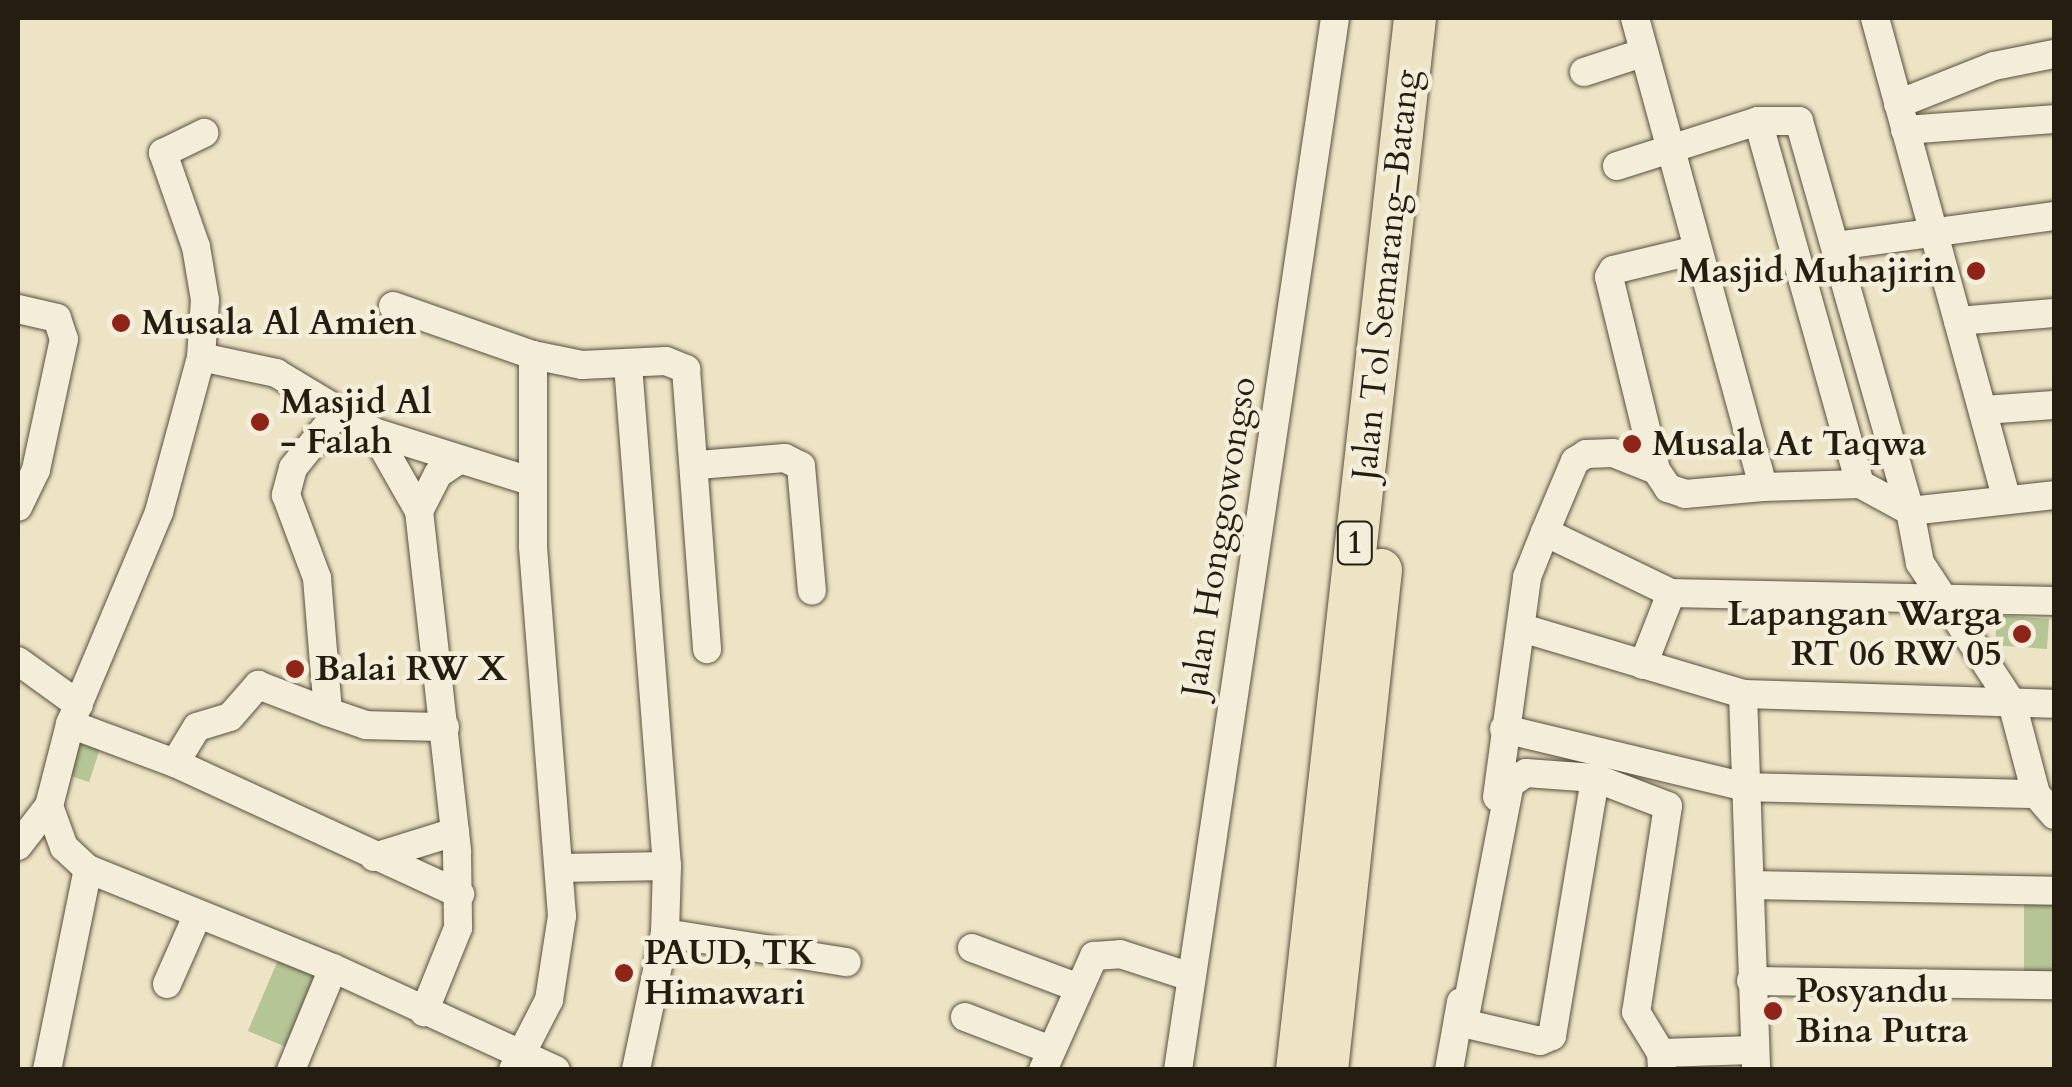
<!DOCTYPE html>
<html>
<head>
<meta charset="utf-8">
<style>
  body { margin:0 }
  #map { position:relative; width:2072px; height:1087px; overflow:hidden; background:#ede4c5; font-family:Cardo,serif }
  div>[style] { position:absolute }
  .green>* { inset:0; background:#b6c596; transform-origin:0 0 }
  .roads { filter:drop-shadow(0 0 2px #584f3e) drop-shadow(0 0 2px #584f3e) }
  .minor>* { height:28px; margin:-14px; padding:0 14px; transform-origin:14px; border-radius:14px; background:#f3edd9 }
  .highway>* { height:42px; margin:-21px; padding:0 21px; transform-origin:21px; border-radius:21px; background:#ede4c5 }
  .dots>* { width:28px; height:28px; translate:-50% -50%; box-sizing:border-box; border:5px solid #f3edd9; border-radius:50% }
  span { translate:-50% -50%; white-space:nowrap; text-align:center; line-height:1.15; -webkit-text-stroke:9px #f3edd9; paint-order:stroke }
  .shield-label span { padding:2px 8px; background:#f3edd9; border:2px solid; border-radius:8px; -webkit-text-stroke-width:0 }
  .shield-label { font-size:32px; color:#261d11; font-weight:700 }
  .poi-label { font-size:35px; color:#261d11; font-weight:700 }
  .right { translate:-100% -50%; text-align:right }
  .left { translate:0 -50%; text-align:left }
  .street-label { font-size:35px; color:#261d11 }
  .frame { position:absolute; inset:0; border:20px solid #261d11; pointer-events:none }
</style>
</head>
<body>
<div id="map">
  <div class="green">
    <div style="left:2049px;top:619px;width:30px;height:52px;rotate:94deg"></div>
    <div style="left:79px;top:742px;width:22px;height:35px;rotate:18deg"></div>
    <div style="left:2024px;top:904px;width:30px;height:72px"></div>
    <div style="left:278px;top:960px;width:40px;height:77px;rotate:23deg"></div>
  </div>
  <div class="roads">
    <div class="minor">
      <div style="left:1635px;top:18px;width:486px;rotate:74.7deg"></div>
      <div style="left:1763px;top:487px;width:97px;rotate:-1.8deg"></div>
      <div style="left:1860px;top:484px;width:57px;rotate:28.4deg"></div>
      <div style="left:1910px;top:511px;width:145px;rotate:-6.3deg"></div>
      <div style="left:1875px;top:18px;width:497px;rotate:74.7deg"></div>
      <div style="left:1584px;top:72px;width:61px;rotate:-18.1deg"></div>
      <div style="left:1898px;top:104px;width:103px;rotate:-21.6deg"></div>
      <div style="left:1994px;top:66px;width:61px;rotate:-11.3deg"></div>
      <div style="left:1758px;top:121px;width:377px;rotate:74.3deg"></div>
      <div style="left:1905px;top:130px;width:149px;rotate:-4.2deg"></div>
      <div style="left:1617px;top:166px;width:148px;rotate:-17.7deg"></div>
      <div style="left:1758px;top:121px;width:41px"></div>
      <div style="left:1799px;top:121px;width:405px;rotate:74.1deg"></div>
      <div style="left:1910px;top:511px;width:53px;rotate:79.1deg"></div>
      <div style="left:1920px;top:563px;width:168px;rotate:56.7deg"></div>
      <div style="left:2012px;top:703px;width:94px;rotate:75.2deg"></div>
      <div style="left:2036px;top:794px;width:28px;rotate:49deg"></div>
      <div style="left:1836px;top:246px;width:220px;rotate:-7.8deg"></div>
      <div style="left:1696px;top:250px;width:85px;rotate:166.5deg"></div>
      <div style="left:1613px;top:270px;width:8px;rotate:120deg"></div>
      <div style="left:1609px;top:277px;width:199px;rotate:76.3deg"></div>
      <div style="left:1656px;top:470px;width:22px;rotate:56deg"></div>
      <div style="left:1668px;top:488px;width:18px;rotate:19deg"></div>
      <div style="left:1685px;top:494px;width:78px;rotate:-5.1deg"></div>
      <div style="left:393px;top:306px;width:148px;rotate:19.3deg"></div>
      <div style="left:533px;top:355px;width:50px;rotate:11.5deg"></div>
      <div style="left:582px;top:365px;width:84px;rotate:-2.7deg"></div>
      <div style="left:666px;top:361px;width:22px;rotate:22deg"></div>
      <div style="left:686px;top:369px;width:281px;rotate:85.7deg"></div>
      <div style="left:18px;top:309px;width:40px;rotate:13deg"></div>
      <div style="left:57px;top:318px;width:22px;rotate:72deg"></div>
      <div style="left:64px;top:339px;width:134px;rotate:102.1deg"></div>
      <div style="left:36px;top:470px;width:41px;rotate:115.9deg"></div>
      <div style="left:1958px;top:321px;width:96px;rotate:-4.8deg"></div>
      <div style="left:201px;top:357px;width:77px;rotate:12deg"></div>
      <div style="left:276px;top:373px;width:114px;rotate:31deg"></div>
      <div style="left:374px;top:432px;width:164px;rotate:17.4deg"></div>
      <div style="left:628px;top:365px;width:503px;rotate:85.55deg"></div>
      <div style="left:667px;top:866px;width:67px;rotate:91.7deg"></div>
      <div style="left:665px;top:933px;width:140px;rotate:102deg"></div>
      <div style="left:1984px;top:410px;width:70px;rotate:-4.1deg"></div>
      <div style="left:339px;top:411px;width:73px;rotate:128.9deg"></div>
      <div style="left:293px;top:468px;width:28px;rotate:105deg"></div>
      <div style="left:286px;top:495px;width:89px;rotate:69.5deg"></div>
      <div style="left:317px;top:578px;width:134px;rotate:85.3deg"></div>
      <div style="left:328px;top:712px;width:40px;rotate:18.9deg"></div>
      <div style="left:366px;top:725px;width:79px;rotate:1.5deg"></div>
      <div style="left:374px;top:432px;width:91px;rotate:60.3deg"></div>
      <div style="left:419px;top:511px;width:343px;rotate:83.6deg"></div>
      <div style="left:457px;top:852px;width:76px;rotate:89.2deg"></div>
      <div style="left:458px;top:928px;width:91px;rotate:112deg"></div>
      <div style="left:698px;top:465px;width:87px;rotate:-4.6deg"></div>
      <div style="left:785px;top:458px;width:18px;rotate:27deg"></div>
      <div style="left:801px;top:466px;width:125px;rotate:85deg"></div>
      <div style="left:419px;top:511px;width:42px;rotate:-62.8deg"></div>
      <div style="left:438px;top:474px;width:25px;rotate:-34deg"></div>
      <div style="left:1671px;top:593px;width:383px;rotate:1.2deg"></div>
      <div style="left:1522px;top:628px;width:231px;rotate:16.6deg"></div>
      <div style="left:1743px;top:694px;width:311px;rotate:1.8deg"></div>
      <div style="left:18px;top:661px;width:75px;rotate:35.8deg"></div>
      <div style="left:1643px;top:665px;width:77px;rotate:-68.7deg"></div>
      <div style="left:1671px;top:593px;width:140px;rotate:-154.2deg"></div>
      <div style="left:1545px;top:532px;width:77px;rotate:-67.1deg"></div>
      <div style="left:1575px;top:461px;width:13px;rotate:-32deg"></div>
      <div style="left:1586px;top:454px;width:27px;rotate:-2deg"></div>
      <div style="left:1613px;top:453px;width:46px;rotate:21.6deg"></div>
      <div style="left:1743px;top:694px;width:376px;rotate:88deg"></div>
      <div style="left:70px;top:724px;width:112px;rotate:20.4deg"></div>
      <div style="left:175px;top:763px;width:314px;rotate:24.7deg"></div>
      <div style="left:1504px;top:729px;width:248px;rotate:13.5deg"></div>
      <div style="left:1745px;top:787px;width:291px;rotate:1.4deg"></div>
      <div style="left:175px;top:763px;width:42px;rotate:-58.6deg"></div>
      <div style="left:197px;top:727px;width:34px;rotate:-17deg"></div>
      <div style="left:230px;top:717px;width:43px;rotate:-48.8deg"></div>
      <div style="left:258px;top:685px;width:75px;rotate:21.1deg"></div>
      <div style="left:1497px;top:797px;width:222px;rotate:-82.2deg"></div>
      <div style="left:1527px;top:577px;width:48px;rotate:-68.2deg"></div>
      <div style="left:49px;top:806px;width:44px;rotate:69.9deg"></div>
      <div style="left:64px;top:847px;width:33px;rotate:43deg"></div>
      <div style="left:88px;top:869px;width:264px;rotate:22deg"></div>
      <div style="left:333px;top:968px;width:245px;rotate:24.6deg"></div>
      <div style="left:18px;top:846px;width:51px;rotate:-52.2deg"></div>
      <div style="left:49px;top:806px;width:85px;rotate:-75.6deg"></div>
      <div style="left:70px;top:724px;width:230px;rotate:-67.2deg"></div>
      <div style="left:159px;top:512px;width:161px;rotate:-74.8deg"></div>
      <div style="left:201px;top:357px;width:57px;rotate:-86deg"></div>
      <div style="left:205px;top:300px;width:54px;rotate:-99.6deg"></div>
      <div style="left:196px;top:247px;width:100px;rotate:-109.3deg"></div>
      <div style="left:163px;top:153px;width:46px;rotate:-26deg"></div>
      <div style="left:374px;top:857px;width:85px;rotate:-17.2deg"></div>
      <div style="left:560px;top:868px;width:107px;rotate:-1.1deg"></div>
      <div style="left:1750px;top:885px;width:304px;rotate:1.1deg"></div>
      <div style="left:665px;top:933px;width:184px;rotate:9.1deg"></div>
      <div style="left:972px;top:948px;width:114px;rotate:20.5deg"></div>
      <div style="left:1751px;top:981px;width:303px;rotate:0.8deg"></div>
      <div style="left:167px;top:984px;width:74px;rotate:-66.2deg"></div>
      <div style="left:965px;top:1017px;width:92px;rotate:21deg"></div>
      <div style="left:1458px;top:1022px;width:84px;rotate:13deg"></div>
      <div style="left:1540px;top:1041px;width:13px;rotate:-23deg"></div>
      <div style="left:1552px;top:1036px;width:262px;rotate:-80.5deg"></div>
      <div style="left:1464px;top:1022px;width:242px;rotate:-79.1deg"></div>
      <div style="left:1510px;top:784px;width:19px;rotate:-35deg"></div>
      <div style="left:1526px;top:773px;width:69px;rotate:4.1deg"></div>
      <div style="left:1595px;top:778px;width:78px;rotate:21deg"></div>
      <div style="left:1668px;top:806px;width:208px;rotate:98.8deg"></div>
      <div style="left:1636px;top:1012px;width:48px;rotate:58.6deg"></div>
      <div style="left:47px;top:1070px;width:205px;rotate:-78.5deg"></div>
      <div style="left:291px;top:1070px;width:110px;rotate:-67.6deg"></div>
      <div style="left:513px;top:1070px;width:79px;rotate:-62.8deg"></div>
      <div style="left:549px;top:1000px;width:85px;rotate:-81.2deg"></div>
      <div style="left:562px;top:916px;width:371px;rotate:-94.5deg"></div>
      <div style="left:533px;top:546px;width:191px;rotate:-90deg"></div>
      <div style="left:1043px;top:1070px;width:125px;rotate:-65.9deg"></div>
      <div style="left:1094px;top:956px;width:26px;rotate:-4deg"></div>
      <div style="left:1120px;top:954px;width:71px;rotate:17.9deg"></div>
      <div style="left:1178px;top:1070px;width:1064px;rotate:-81.51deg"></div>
      <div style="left:1449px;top:1070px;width:69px;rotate:-80deg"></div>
      <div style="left:1662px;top:1070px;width:17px;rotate:-93deg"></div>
      <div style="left:1661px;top:1053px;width:92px;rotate:-1.9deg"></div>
    </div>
    <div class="highway">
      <div style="left:1297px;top:1070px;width:1059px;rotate:-83.6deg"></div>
      <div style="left:1327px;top:1070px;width:503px;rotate:-83.84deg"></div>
    </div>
  </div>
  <div class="dots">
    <div style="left:1976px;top:271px;background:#8f2418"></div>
    <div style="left:121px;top:323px;background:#8f2418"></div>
    <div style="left:260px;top:422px;background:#8f2418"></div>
    <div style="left:1632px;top:444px;background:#8f2418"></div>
    <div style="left:2022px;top:634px;background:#8f2418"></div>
    <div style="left:295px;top:669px;background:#8f2418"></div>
    <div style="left:624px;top:973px;background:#8f2418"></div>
    <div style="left:1773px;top:1011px;background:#8f2418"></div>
  </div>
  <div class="shield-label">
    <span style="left:1355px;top:543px">1</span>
  </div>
  <div class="poi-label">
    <span class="right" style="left:1956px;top:271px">Masjid Muhajirin</span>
    <span class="left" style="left:141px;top:323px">Musala Al Amien</span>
    <span class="left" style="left:280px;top:422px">Masjid Al<br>- Falah</span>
    <span class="left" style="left:1652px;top:444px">Musala At Taqwa</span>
    <span class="right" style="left:2002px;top:634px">Lapangan Warga<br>RT 06 RW 05</span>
    <span class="left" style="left:315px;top:669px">Balai RW X</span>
    <span class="left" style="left:644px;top:973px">PAUD, TK<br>Himawari</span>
    <span class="left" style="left:1796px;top:1011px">Posyandu<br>Bina Putra</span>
  </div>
  <div class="street-label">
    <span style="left:1386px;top:275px;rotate:-84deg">Jalan Tol Semarang–Batang</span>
    <span style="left:1219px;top:537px;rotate:-81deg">Jalan Honggowongso</span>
  </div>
  <div class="frame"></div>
</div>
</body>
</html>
